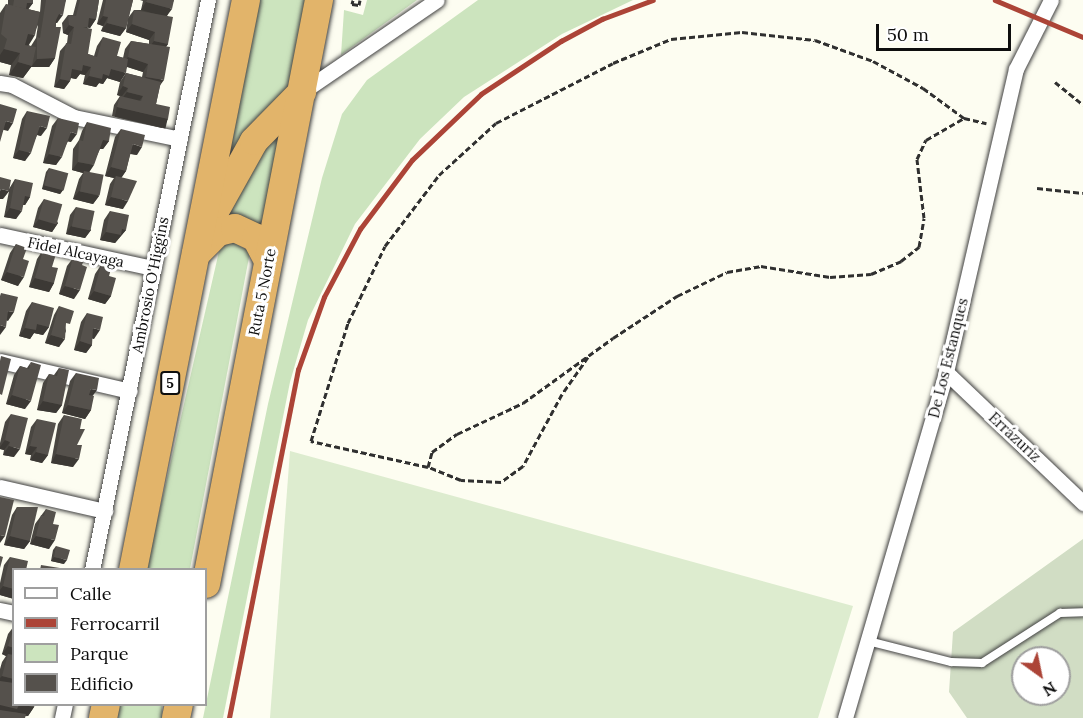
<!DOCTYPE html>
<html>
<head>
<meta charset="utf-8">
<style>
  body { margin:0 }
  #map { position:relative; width:1083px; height:718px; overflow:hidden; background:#fdfdf1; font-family:Lora,serif }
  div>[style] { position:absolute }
  .green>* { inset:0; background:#cce4be; transform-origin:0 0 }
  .cemetery>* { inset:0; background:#d1ddc4 }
  .pitch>* { inset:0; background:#ddeccf }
  .path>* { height:3px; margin-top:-1.5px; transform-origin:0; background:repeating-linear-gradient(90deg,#303030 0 6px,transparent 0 9px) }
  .roads { filter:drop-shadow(0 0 2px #414141) drop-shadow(0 0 2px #414141) }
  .lane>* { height:8px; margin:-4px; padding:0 4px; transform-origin:4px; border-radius:4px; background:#fff }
  .street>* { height:15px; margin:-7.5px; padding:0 7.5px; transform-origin:7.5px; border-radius:7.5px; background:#fff }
  .highway>* { height:28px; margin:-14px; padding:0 14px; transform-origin:14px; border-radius:14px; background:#e2b46a }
  .rail>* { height:4.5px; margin:-2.25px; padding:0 2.25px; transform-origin:2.25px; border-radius:2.25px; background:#ac4437 }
  .wall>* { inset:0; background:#494641 }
  .shaded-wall>* { inset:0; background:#3c3935; transform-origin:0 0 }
  .building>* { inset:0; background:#55514c; transform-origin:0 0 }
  span { translate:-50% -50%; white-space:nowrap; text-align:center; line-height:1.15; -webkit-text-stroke:6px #fff; paint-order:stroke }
  .shield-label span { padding:2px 4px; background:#fff; border:2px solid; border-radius:4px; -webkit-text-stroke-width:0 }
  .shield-label { font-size:14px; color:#0e0e0e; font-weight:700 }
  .street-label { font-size:15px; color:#0e0e0e }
  .legend { position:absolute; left:12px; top:568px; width:195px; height:138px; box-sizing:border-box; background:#fff; border:2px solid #9f9f9f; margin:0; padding:8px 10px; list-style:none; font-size:18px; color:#0e0e0e }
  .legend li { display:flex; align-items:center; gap:12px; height:30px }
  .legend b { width:30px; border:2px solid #9f9f9f }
  .north { position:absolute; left:1011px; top:646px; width:60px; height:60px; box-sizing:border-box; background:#fff; border:2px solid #9f9f9f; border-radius:50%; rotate:147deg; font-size:16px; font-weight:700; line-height:24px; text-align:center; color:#0e0e0e }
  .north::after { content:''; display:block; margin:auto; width:21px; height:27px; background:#ac4437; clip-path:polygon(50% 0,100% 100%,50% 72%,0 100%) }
  .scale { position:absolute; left:876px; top:24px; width:135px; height:27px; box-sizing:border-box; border:3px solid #0e0e0e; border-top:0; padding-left:8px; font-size:18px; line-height:21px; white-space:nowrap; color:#0e0e0e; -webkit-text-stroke:4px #fff; paint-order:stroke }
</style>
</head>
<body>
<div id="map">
  <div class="green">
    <div style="clip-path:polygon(257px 0,307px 0,291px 85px,217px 185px)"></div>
    <div style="clip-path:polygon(367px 0,417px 0,341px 55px,344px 10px,363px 15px)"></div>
    <div style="clip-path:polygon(478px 0,633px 0,562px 34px,464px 97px,420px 139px,355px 224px,308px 320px,290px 382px,223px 718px,203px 718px,268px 404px,322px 178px,342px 114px,367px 80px)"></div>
    <div style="clip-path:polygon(288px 119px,263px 230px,227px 220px,258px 155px)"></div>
    <div style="clip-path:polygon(233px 242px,250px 252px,190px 569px,146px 570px,220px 247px)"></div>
    <div style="left:118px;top:705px;width:44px;height:13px"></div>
  </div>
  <div class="cemetery">
    <div style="clip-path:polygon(evenodd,1083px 539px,1083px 718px,967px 718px,949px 692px,953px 632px,1083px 539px,1023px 658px,1059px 658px,1059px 694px,1023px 694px,1023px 658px)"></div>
  </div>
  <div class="pitch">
    <div style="clip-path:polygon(290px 451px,853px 606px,818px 718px,270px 718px)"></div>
  </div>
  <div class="path">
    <div style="left:353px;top:0;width:4px;rotate:104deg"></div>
    <div style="left:352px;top:4px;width:7px;rotate:8deg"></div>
    <div style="left:359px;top:5px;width:5px;rotate:-79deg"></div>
    <div style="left:1055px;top:82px;width:36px;rotate:39deg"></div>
    <div style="left:1037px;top:188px;width:46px;rotate:6.2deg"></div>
    <div style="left:588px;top:357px;width:45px;rotate:125.1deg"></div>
    <div style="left:562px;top:394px;width:82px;rotate:118.4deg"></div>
    <div style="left:523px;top:466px;width:27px;rotate:144deg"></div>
    <div style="left:501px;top:482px;width:40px;rotate:-177.1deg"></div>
    <div style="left:461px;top:480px;width:35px;rotate:-158deg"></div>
    <div style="left:428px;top:467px;width:16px;rotate:-75deg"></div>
    <div style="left:432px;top:452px;width:31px;rotate:-36deg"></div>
    <div style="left:457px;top:434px;width:73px;rotate:-25.2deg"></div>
    <div style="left:523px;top:403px;width:111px;rotate:-35.8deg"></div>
    <div style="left:613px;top:338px;width:77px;rotate:-33.3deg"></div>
    <div style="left:677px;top:296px;width:55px;rotate:-25.6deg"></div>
    <div style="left:727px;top:272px;width:35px;rotate:-10deg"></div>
    <div style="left:761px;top:266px;width:70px;rotate:9.1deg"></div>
    <div style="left:830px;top:277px;width:41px;rotate:-4.2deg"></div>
    <div style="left:871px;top:274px;width:33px;rotate:-23deg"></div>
    <div style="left:901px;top:261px;width:23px;rotate:-38deg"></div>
    <div style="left:919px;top:247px;width:29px;rotate:-80deg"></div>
    <div style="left:924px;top:218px;width:59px;rotate:-96.8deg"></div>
    <div style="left:917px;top:159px;width:21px;rotate:-65deg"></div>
    <div style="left:926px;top:140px;width:44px;rotate:-30.1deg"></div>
    <div style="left:964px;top:118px;width:23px;rotate:13deg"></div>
    <div style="left:428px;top:467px;width:120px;rotate:-167.5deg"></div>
    <div style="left:311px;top:441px;width:124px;rotate:-72.6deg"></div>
    <div style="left:348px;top:323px;width:85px;rotate:-64.3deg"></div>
    <div style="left:385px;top:246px;width:89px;rotate:-52.7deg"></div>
    <div style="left:439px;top:175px;width:77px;rotate:-42.4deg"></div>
    <div style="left:496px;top:123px;width:131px;rotate:-27.1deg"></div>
    <div style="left:613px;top:63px;width:63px;rotate:-22.5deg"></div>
    <div style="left:671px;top:39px;width:71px;rotate:-5.6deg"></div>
    <div style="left:742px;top:32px;width:73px;rotate:6.3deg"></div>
    <div style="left:815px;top:40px;width:62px;rotate:19.9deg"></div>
    <div style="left:873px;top:61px;width:57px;rotate:28.4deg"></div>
    <div style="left:923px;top:88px;width:51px;rotate:36.2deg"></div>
  </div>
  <div class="roads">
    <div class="lane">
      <div style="left:868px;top:641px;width:86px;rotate:14.2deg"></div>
      <div style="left:951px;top:662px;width:31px;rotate:2deg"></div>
      <div style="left:982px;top:663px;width:93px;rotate:-32.7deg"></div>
      <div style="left:1060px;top:613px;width:23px;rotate:-2deg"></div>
    </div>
    <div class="street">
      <div style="left:0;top:83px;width:12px;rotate:9deg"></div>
      <div style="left:12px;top:85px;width:70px;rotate:27.3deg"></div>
      <div style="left:74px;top:117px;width:108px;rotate:11.7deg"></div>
      <div style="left:302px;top:92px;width:163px;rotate:-34.3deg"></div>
      <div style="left:0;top:235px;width:157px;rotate:12.2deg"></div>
      <div style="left:0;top:361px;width:133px;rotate:13deg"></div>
      <div style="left:946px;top:372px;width:190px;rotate:43.7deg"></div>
      <div style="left:0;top:487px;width:108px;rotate:12.9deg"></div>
      <div style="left:92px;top:570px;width:582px;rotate:-78.5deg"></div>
      <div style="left:0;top:610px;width:14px;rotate:12deg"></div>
      <div style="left:62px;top:718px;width:14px;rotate:-78deg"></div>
      <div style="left:845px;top:718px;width:360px;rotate:-73.7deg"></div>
      <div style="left:946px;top:372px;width:311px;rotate:-77deg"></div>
      <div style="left:1016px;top:69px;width:77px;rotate:-63.1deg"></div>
    </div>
    <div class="highway">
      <div style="left:214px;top:213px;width:82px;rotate:-60.9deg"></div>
      <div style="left:254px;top:141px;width:69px;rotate:-45.6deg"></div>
      <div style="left:196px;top:254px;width:31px;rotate:-45deg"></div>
      <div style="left:218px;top:232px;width:17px;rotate:-13deg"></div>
      <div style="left:235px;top:228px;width:23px;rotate:25deg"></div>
      <div style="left:256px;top:238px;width:26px;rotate:62deg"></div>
      <div style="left:133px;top:570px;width:581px;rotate:-78.79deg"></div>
      <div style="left:206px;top:584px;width:595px;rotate:-79.05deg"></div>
      <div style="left:103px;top:718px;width:14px;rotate:-78deg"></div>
      <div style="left:176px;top:718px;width:14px;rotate:-78deg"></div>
    </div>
  </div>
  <div class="rail">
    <div style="left:995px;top:0;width:95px;rotate:22.8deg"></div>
    <div style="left:229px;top:718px;width:355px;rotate:-78.8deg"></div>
    <div style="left:298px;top:370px;width:77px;rotate:-70.4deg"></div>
    <div style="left:324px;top:297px;width:77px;rotate:-62.1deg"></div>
    <div style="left:360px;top:229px;width:86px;rotate:-53deg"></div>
    <div style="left:412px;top:160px;width:95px;rotate:-43.7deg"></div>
    <div style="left:481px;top:94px;width:96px;rotate:-33.5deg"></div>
    <div style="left:561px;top:41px;width:47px;rotate:-28.2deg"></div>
    <div style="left:602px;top:19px;width:54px;rotate:-20.4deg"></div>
  </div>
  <div class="wall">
    <div style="clip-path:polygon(evenodd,8px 0,33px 0,33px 3px,28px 9px,40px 12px,41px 0,66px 0,57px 23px,56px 23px,55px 58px,49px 67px,31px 67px,23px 78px,9px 75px,11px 65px,0 62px,0 13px,6px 4px,8px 5px,8px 0,38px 25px,36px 38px,31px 46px,28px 45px,38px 25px)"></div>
    <div style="clip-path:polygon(77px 0,99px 0,96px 19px,90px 28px,88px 27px,87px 28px,88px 54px,94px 56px,97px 46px,103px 37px,117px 56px,123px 58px,125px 49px,131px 41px,149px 44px,149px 40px,126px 32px,128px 18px,134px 10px,141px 10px,143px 1px,140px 0,174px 0,167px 16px,168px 44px,166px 47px,160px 85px,156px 104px,168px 119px,162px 128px,112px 116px,114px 105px,120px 96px,122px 97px,117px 95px,120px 82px,126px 73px,142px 77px,143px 72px,127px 67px,120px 82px,107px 78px,103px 84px,99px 83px,96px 87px,83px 84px,85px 75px,80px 74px,76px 79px,71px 78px,70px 81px,64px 89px,54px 87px,60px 51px,67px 43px,68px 35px,63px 33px,62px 23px,68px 15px,73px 15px)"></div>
    <div style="clip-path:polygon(103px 0,133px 0,126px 28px,120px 36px,101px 31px,103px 26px,97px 24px)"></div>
    <div style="clip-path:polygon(27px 111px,41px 136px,37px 135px,25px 161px,13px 158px,22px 119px)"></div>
    <div style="clip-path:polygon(58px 118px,71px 142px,68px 141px,56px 165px,43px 163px,52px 126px)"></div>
    <div style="clip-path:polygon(87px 122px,109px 141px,103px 149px,100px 149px,89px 172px,99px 196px,93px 204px,73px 199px,79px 179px,83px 173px,72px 170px,73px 149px,79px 140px,82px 131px)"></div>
    <div style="clip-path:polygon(121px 129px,137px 155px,130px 154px,126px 171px,121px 177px,123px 209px,105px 205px,110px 184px,114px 178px,105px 176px,115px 137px)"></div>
    <div style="clip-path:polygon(49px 168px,63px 190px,60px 194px,42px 189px,46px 172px)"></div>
    <div style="clip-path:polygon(15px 179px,30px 197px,25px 205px,23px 205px,16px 219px,4px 217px,9px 191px,3px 199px)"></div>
    <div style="clip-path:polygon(44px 199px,58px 223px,52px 232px,33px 227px,38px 208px)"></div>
    <div style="clip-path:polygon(76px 207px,91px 230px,85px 238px,66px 234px,70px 215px)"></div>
    <div style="clip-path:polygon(110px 211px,126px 230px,115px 243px,100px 240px,104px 220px)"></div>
    <div style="clip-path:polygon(16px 244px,23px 259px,18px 286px,1px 280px,10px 253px)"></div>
    <div style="clip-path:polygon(43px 250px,52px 267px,54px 283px,49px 292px,29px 287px,37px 259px)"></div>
    <div style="clip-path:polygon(73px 258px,74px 299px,59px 294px,67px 266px)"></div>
    <div style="clip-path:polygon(101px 265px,109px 276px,111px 296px,105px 304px,88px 299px,95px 274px)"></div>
    <div style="clip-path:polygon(32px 302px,49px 327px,43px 335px,34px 333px,30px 339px,19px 336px,26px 311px)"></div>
    <div style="clip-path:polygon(59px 306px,66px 331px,59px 347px,45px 343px,54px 315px)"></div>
    <div style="clip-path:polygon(87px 313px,94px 339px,92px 338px,92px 345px,86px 353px,74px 350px,81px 322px)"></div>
    <div style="clip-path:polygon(31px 362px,25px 409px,6px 404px,14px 375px,20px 366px,27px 368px)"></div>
    <div style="clip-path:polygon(59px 368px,62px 405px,56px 413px,37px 410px,43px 383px,49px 374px,54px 375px)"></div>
    <div style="clip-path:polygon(76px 373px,92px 396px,91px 410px,85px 419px,62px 413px,70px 381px)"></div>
    <div style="clip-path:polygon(11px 414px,14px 457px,3px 455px,4px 450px,0 449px,0 443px,5px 422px)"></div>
    <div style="clip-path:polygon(64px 415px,77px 445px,73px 467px,51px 463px,58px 424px)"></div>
    <div style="clip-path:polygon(37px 419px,48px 455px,42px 463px,30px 460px,31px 455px,25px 454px,31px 427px)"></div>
    <div style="clip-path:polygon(17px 507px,30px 541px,24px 549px,4px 545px,12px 515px)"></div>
    <div style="clip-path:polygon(46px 509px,53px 524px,49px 549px,30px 544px,35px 524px)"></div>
    <div style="clip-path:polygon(56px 546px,64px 564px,51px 561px,53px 550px)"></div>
    <div style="clip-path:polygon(10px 557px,14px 570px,14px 599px,0 595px,0 583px,4px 565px)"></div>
    <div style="clip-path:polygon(14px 626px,34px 707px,28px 716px,0 718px,0 669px,2px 662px,6px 656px,2px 654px,8px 634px)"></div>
  </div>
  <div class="shaded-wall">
    <div style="clip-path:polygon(146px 2px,172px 9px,166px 17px,141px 10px)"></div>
    <div style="clip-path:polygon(27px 3px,33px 3px,27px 11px,22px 12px)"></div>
    <div style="clip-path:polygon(59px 14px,63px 15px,57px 23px,53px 22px)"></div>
    <div style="clip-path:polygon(103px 16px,108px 17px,103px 26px,97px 24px)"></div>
    <div style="clip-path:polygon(89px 18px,96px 19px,90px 28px,83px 27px)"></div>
    <div style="clip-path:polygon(107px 23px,126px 28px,120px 36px,101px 31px)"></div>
    <div style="clip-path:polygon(132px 24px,155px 32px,149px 40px,126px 32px)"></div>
    <div style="clip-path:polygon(69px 25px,74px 27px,68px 35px,63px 33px)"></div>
    <div style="clip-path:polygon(28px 34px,35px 35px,27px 48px,19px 46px)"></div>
    <div style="clip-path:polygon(154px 41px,168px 44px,162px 52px,148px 49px)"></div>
    <div style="clip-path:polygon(4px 49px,20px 53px,11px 65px,0 62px,0 55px)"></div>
    <div style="clip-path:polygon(128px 57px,148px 64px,143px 72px,122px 65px)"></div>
    <div style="clip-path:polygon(55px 58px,49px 67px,31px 67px,37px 59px)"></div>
    <div style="clip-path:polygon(18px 62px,32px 66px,23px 78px,9px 75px)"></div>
    <div style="clip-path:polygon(83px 65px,91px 67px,85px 75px,80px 74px,76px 79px,66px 77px,72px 69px)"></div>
    <div style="clip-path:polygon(111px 69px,126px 73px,120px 82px,107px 78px,103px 84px,99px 83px,96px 87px,83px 84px,89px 76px,103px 74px)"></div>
    <div style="clip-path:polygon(146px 77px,164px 80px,158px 88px,140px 85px)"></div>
    <div style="clip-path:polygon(60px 79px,70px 81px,64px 89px,54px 87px)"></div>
    <div style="clip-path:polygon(123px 86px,128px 88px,122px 96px,117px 95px)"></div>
    <div style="clip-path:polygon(127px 92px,143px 96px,137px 104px,121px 100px)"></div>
    <div style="left:117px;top:107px;width:52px;height:10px;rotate:13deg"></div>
    <div style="clip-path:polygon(6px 121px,13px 123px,8px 131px,0 129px)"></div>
    <div style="clip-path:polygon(40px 126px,47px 128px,41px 136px,34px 134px)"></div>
    <div style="clip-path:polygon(71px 132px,77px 134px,71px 142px,65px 141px)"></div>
    <div style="clip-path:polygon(103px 140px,109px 141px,103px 149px,97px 148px)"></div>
    <div style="clip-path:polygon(133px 144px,142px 147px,137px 155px,127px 153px)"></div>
    <div style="clip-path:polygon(19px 150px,31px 153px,25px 161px,13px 158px)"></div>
    <div style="clip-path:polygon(49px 154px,62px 157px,56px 165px,43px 163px)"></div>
    <div style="clip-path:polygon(78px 162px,94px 165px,88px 174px,84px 171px,83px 173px,72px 170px)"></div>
    <div style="clip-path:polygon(111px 167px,126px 171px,120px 180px,116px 176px,114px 178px,105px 176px)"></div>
    <div style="clip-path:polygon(44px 185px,63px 190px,60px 194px,42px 189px)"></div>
    <div style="clip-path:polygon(1px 189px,9px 191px,3px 199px,0 199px,0 191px)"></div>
    <div style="clip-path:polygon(79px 191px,99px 196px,93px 204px,73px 199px)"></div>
    <div style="clip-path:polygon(25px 196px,30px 197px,25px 205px,19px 204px)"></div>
    <div style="clip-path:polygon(111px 197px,128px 201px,123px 209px,105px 205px)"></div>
    <div style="clip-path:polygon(10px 208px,22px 211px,16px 219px,4px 217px)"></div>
    <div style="clip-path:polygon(39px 219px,58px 223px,52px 232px,33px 227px)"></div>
    <div style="clip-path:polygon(71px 226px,91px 230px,85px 238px,66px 234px)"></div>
    <div style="clip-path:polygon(122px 229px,126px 230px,115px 243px,100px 240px,106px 232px)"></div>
    <div style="clip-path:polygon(7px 272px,24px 277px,18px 286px,1px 280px)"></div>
    <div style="clip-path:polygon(35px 278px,54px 283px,49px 292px,29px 287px)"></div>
    <div style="clip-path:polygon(65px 286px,80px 290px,74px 299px,59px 294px)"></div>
    <div style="clip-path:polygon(94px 291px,111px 296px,105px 304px,88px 299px)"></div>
    <div style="clip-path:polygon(8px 311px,14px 312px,8px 321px,2px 319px)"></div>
    <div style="clip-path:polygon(37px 324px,49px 327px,43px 335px,34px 333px,30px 339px,19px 336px,25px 328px)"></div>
    <div style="clip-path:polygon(0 325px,6px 327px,0 335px)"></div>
    <div style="clip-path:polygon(93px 328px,100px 330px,94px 339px,87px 337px)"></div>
    <div style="clip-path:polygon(51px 335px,65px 339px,59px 347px,45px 343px)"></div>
    <div style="clip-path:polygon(80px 341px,92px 345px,86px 353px,74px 350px)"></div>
    <div style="clip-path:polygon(91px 389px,97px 390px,91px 398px,85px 397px)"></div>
    <div style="clip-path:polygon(12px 395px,31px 401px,25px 409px,6px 404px)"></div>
    <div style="clip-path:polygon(43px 401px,62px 405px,56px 413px,37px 410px)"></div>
    <div style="clip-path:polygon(68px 405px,91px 410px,85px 419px,62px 413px)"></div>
    <div style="clip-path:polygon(5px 440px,10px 442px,4px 450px,0 449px,0 447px)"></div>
    <div style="clip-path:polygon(9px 446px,20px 449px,14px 457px,3px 455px)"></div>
    <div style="clip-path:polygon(30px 446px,37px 447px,31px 455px,25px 454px)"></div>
    <div style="clip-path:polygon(36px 452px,48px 455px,42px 463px,30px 460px)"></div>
    <div style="clip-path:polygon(56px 454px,79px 459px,73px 467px,51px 463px)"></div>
    <div style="clip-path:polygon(0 535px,5px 536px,0 543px)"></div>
    <div style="clip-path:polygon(10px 536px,30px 541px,24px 549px,4px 545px)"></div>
    <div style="clip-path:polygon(36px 536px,55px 540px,49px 549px,30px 544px)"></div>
    <div style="clip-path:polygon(54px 557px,67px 560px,64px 564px,51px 561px)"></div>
    <div style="clip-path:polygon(3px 586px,14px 589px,14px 599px,0 595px,0 590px)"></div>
    <div style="clip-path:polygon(8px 646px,14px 648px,14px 658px,8px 654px,6px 656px,2px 654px)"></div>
    <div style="clip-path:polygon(2px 676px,14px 679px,14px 689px,0 682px,0 678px)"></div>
    <div style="clip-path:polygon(0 705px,23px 705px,34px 707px,28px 716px,15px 712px,0 715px)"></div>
  </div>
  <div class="building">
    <div style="clip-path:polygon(14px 0,33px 0,33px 3px,27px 3px,26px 9px,13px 6px)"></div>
    <div style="clip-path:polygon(46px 0,66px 0,63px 15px,59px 14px,56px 20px,55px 27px,61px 27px,55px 58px,37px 59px,37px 37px,40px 38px)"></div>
    <div style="clip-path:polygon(80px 0,99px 0,96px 19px,89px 18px,88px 27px,83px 27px,92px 29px,88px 54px,97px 57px,103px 37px,121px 42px,117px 56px,128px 59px,126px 73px,111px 69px,109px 76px,103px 74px,102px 79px,89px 76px,91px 67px,83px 65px,82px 71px,72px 69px,70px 81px,60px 79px,66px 43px,71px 44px,74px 27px,69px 25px,68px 15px,76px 16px)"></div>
    <div style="clip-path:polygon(106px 0,133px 0,126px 28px,107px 23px,108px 17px,103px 16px)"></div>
    <div style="clip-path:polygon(147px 0,174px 0,172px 9px,146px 2px)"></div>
    <div style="clip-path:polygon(6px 4px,40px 12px,35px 35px,28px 34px,25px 45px,36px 47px,32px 66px,18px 62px,20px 53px,4px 49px,7px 39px,1px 34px)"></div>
    <div style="clip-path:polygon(134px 10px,173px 17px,168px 44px,154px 41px,155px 32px,132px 24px)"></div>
    <div style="clip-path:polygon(131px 41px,170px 47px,164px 80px,146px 77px,148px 64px,128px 57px)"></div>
    <div style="clip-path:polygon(126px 73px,161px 82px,156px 104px,170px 107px,168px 119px,117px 107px,120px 96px,141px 101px,143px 96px,127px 92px,128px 88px,123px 86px)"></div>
    <div style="clip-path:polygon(0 104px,17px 109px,13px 123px,6px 121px,0 142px)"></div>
    <div style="clip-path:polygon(27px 111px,50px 116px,47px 128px,40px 126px,31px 153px,19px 150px)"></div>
    <div style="clip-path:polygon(58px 118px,79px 123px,77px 134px,71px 132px,62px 157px,49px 154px)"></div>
    <div style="clip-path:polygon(87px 122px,111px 128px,109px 141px,103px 140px,94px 165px,78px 162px,79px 140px,83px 141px)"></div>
    <div style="clip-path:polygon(121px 129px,145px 135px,142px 147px,133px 144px,126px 171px,111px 167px)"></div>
    <div style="left:49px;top:168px;width:20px;height:18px;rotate:15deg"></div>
    <div style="left:84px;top:171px;width:20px;height:21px;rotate:11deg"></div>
    <div style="clip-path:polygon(116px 176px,137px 181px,128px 201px,111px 197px)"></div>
    <div style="clip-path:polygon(0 177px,11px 180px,9px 191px,1px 189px,0 192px)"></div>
    <div style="clip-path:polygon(15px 179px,33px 183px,30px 197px,25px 196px,22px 211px,10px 208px)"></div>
    <div style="left:44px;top:199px;width:19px;height:21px;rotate:16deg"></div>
    <div style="left:76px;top:207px;width:19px;height:20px;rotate:12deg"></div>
    <div style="clip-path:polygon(110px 211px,129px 215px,126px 230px,122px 229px,121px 235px,106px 232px)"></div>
    <div style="clip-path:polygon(16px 244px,27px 248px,23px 259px,29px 261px,24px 277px,7px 272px)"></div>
    <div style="clip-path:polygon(43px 250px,56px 254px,52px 267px,58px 268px,54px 283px,35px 278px)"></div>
    <div style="clip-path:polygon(73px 258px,84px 260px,82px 265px,87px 267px,80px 290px,65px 286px)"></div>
    <div style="clip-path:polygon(101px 265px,111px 269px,109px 276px,116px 278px,111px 296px,94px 291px)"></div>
    <div style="clip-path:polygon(1px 293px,18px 297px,14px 312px,8px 311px,6px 327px,0 325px,0 296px)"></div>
    <div style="clip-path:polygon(32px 302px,54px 308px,49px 327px,37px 324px,36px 330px,25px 328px)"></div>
    <div style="clip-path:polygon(59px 306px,74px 311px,70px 324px,66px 323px,65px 339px,51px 335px)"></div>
    <div style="clip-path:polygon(87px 313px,103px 317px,100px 330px,93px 328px,92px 345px,80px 341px)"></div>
    <div style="clip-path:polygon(1px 356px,11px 359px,2px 395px,0 394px,0 361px)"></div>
    <div style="clip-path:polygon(31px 362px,41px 365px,31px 401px,12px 395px,20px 366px,29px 369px)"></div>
    <div style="clip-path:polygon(59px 368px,69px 370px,62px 405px,43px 401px,49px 374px,57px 376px)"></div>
    <div style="clip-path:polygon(76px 373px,99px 378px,97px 390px,91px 389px,89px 395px,94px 396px,91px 410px,68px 405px)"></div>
    <div style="clip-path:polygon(11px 414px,28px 418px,20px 449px,9px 446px,10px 442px,5px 440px)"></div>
    <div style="clip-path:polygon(64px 415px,82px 419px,80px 429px,85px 429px,77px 445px,82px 445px,79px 459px,56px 454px)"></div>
    <div style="clip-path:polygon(37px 419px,56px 423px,48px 455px,36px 452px,37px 447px,30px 446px)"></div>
    <div style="clip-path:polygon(0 497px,14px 500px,5px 536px,0 535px)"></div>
    <div style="clip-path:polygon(17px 507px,38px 507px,30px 541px,10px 536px)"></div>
    <div style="clip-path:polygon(46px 509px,56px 512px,53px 524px,59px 525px,55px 540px,36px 536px,41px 515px,44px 516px)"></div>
    <div style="clip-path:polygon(56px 546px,70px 550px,67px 560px,54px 557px)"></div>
    <div style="clip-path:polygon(0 556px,3px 557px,0 568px)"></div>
    <div style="clip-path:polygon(10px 557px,28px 561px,26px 570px,14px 570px,14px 589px,3px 586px)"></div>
    <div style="clip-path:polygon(41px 565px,66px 569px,40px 570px)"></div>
    <div style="clip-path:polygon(14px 627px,14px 648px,8px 646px)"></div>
    <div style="clip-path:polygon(8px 654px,14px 655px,14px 679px,2px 676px)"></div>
    <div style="clip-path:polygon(0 681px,14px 683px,14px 705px,19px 705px,17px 709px,0 705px)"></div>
    <div style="clip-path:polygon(23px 705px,35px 705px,34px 707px)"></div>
    <div style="clip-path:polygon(0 710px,26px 714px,25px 718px,0 718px)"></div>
  </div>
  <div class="shield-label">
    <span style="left:170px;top:383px">5</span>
  </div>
  <div class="street-label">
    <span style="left:76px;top:252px;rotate:12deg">Fidel Alcayaga</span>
    <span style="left:150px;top:285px;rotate:-79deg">Ambrosio O'Higgins</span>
    <span style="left:262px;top:292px;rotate:-79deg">Ruta 5 Norte</span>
    <span style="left:948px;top:358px;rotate:-76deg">De Los Estanques</span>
    <span style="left:1015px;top:437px;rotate:43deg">Errázuriz</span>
  </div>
  <ul class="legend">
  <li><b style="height:8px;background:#fff"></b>Calle</li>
  <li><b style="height:8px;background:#ac4437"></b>Ferrocarril</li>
  <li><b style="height:16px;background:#cce4be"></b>Parque</li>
  <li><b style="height:16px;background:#55514c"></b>Edificio</li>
  </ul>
  <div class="north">N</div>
  <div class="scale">50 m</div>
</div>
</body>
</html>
